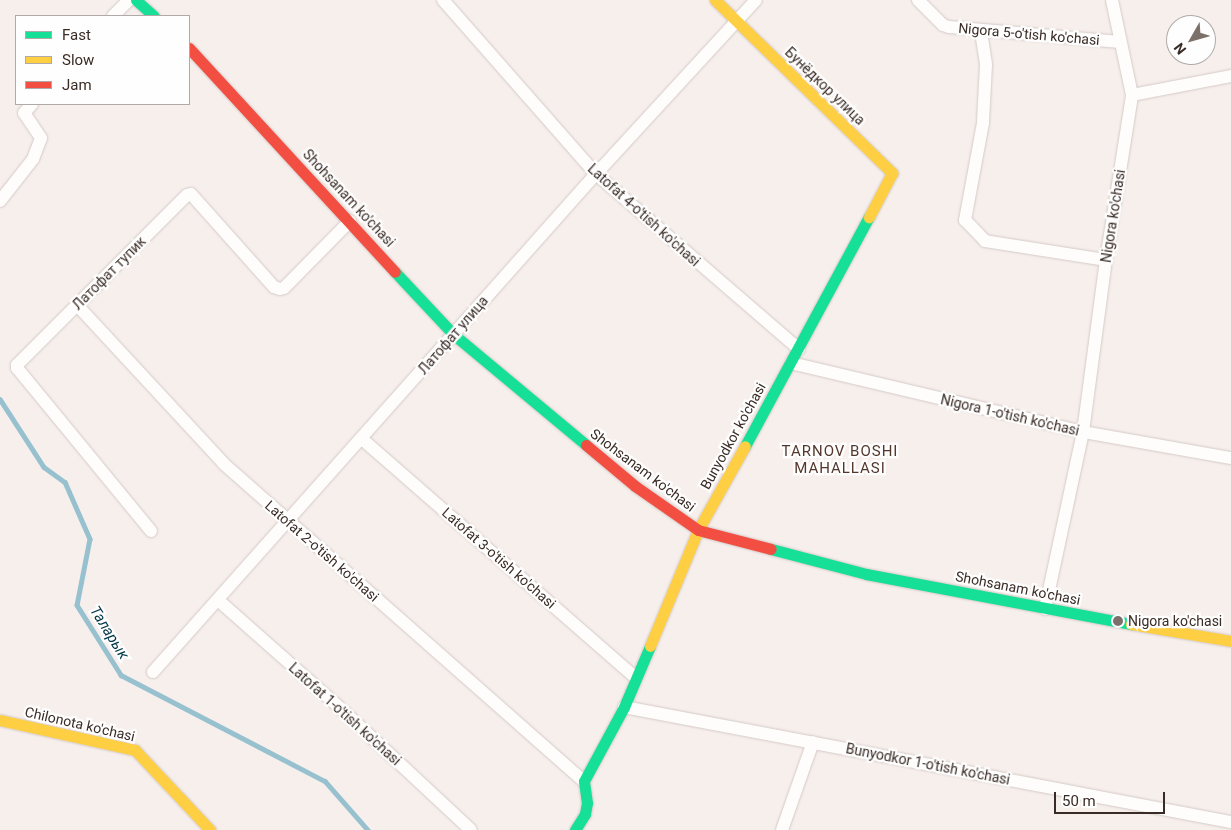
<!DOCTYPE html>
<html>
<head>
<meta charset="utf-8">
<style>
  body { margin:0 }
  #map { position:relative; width:1231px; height:830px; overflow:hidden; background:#f7efec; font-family:Roboto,sans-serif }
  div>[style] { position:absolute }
  .stream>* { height:4.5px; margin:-2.25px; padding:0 2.25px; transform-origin:2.25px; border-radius:2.25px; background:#98c1cf }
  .roads { filter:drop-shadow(0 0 1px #d4cac6) drop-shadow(0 0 1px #d4cac6) }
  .street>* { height:12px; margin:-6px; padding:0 6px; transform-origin:6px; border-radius:6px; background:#fefdfc }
  .fast>* { height:11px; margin:-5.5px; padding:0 5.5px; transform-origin:5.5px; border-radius:5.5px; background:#16e098 }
  .slow>* { height:11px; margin:-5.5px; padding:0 5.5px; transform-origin:5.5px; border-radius:5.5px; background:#ffcf43 }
  .jam>* { height:11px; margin:-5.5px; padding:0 5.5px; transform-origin:5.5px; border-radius:5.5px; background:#f24e42 }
  .dots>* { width:14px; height:14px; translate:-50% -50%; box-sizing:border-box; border:2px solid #fefefe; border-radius:50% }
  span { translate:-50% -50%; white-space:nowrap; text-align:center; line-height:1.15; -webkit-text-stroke:4.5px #fefefe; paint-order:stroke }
  .street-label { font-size:14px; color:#392b25 }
  .poi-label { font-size:14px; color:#392b25 }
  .left { translate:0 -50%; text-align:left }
  .neighbourhood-label { font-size:15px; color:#54372b; letter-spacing:1px }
  .water-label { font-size:15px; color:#003747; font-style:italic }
  .legend { position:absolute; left:15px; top:15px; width:175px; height:90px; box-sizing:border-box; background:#fefefe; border:1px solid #afaaa7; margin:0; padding:6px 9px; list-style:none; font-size:15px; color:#392b25 }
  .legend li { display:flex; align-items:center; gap:10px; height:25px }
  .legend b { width:25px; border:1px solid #afaaa7 }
  .north { position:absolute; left:1166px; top:15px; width:50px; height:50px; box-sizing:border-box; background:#fefefe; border:1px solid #afaaa7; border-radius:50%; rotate:232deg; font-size:14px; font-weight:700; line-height:20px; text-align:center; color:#392b25 }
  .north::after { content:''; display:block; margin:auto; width:18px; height:22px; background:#7c706b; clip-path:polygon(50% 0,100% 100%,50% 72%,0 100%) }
  .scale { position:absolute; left:1054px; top:792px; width:111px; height:22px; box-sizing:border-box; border:2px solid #392b25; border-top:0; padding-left:6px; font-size:15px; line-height:18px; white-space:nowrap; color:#392b25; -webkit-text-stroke:4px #fefefe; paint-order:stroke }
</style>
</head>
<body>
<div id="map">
  <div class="stream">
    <div style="left:0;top:399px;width:81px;rotate:57.1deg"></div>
    <div style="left:44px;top:467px;width:26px;rotate:36deg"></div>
    <div style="left:65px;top:482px;width:62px;rotate:66.3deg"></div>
    <div style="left:90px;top:539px;width:67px;rotate:101.1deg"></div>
    <div style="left:77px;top:605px;width:83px;rotate:57.8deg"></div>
    <div style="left:121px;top:675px;width:230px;rotate:27.5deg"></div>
    <div style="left:325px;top:781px;width:65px;rotate:48.7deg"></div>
  </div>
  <div class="roads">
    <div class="street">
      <div style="left:443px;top:0;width:232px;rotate:48.7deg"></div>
      <div style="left:596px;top:174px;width:268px;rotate:40.8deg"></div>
      <div style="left:918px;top:0;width:35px;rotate:45deg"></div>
      <div style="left:943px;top:25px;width:6px;rotate:18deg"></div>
      <div style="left:949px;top:27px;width:172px;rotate:5deg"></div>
      <div style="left:113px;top:16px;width:23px;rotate:-45deg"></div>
      <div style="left:981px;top:32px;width:33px;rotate:81deg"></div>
      <div style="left:986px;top:65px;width:58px;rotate:93deg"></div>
      <div style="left:983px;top:123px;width:99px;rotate:100.5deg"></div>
      <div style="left:965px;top:220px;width:29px;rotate:46deg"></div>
      <div style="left:985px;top:241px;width:122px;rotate:8.9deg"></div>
      <div style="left:1132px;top:95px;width:101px;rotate:-10.9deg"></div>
      <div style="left:0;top:201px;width:53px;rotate:-51.8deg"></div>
      <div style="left:33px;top:159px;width:22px;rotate:-69deg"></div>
      <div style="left:41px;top:138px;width:30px;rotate:-124deg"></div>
      <div style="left:24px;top:113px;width:12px;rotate:-48deg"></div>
      <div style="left:77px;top:305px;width:217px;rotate:47.2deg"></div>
      <div style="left:224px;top:464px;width:480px;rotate:41.4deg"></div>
      <div style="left:791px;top:363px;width:300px;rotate:13.3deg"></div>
      <div style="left:1083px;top:432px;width:150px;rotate:10deg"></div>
      <div style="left:362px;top:439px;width:362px;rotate:41.1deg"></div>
      <div style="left:151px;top:531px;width:211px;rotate:-129.4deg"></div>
      <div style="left:17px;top:368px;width:3px;rotate:-90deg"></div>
      <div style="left:17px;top:365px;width:240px;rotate:-45deg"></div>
      <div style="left:187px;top:195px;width:4px;rotate:-14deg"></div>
      <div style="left:191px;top:194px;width:125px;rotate:48.3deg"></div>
      <div style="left:274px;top:287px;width:6px;rotate:18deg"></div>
      <div style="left:280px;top:289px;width:4px;rotate:-14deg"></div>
      <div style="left:284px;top:288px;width:94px;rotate:-45.4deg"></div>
      <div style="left:218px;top:600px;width:162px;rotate:41.5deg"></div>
      <div style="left:339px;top:707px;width:180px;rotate:43deg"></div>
      <div style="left:1045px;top:609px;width:181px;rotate:-77.9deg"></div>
      <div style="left:1083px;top:432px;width:174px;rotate:-82.4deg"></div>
      <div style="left:1106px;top:260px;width:167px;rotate:-81deg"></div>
      <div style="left:1132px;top:95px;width:97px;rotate:-101.9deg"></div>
      <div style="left:153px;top:672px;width:667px;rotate:-48.35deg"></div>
      <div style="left:596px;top:174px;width:236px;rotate:-47.4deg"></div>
      <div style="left:624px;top:707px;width:618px;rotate:10.73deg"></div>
      <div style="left:782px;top:830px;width:93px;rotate:-70.6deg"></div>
    </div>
    <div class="fast">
      <div style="left:136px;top:0;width:24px;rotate:42deg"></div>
      <div style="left:395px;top:272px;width:85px;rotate:46.9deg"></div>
      <div style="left:453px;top:334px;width:173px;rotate:39.8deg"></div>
      <div style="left:745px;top:446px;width:260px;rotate:-61.6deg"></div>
      <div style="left:771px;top:549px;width:98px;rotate:14.7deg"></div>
      <div style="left:866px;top:574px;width:270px;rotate:10.7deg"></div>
      <div style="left:575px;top:830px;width:19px;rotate:-58deg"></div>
      <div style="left:585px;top:814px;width:11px;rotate:-80deg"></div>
      <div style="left:587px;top:803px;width:22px;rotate:-98deg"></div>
      <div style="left:584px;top:781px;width:84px;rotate:-61.6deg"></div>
      <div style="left:624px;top:707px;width:66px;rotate:-66.9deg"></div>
    </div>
    <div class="slow">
      <div style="left:715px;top:0;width:248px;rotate:44.3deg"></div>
      <div style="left:892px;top:173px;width:50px;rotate:117.6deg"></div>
      <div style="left:1131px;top:624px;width:101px;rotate:9.6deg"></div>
      <div style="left:650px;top:646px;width:126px;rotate:-67.5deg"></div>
      <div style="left:698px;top:530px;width:96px;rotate:-60.8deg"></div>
      <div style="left:0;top:720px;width:138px;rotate:12.5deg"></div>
      <div style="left:135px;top:750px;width:110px;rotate:46.8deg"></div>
    </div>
    <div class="jam">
      <div style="left:189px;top:48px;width:304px;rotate:47.4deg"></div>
      <div style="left:586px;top:445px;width:64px;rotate:39.9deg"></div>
      <div style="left:635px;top:486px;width:77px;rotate:34.9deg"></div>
      <div style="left:698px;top:530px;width:75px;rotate:14.6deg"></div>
    </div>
  </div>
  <div class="dots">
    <div style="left:1118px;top:621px;background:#7c706b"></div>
  </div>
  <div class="street-label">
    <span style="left:1029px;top:34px;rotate:5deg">Nigora 5-o'tish ko'chasi</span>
    <span style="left:825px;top:86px;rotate:44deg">Бунёдкор улица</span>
    <span style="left:349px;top:198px;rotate:47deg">Shohsanam ko'chasi</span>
    <span style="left:644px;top:215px;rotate:42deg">Latofat 4-o'tish ko'chasi</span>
    <span style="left:1113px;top:216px;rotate:-81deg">Nigora ko'chasi</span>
    <span style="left:109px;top:273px;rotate:-45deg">Латофат тупик</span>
    <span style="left:453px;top:335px;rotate:-49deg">Латофат улица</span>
    <span style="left:1010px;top:415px;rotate:13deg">Nigora 1-o'tish ko'chasi</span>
    <span style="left:733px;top:436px;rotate:-61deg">Bunyodkor ko'chasi</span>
    <span style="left:643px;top:470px;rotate:37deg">Shohsanam ko'chasi</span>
    <span style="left:322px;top:551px;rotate:41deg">Latofat 2-o'tish ko'chasi</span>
    <span style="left:499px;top:558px;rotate:41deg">Latofat 3-o'tish ko'chasi</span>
    <span style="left:1018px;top:588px;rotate:11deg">Shohsanam ko'chasi</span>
    <span style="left:345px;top:714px;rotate:42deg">Latofat 1-o'tish ko'chasi</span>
    <span style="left:80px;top:724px;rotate:13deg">Chilonota ko'chasi</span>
    <span style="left:928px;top:764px;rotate:11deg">Bunyodkor 1-o'tish ko'chasi</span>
  </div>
  <div class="poi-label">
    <span class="left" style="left:1128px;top:621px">Nigora ko'chasi</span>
  </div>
  <div class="neighbourhood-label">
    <span style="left:840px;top:460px">TARNOV BOSHI<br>MAHALLASI</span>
  </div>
  <div class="water-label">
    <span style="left:109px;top:633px;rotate:58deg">Таларык</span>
  </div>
  <ul class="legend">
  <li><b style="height:6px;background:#16e098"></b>Fast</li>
  <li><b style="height:6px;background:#ffcf43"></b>Slow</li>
  <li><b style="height:6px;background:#f24e42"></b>Jam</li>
  </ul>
  <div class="north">N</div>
  <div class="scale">50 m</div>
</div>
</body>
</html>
